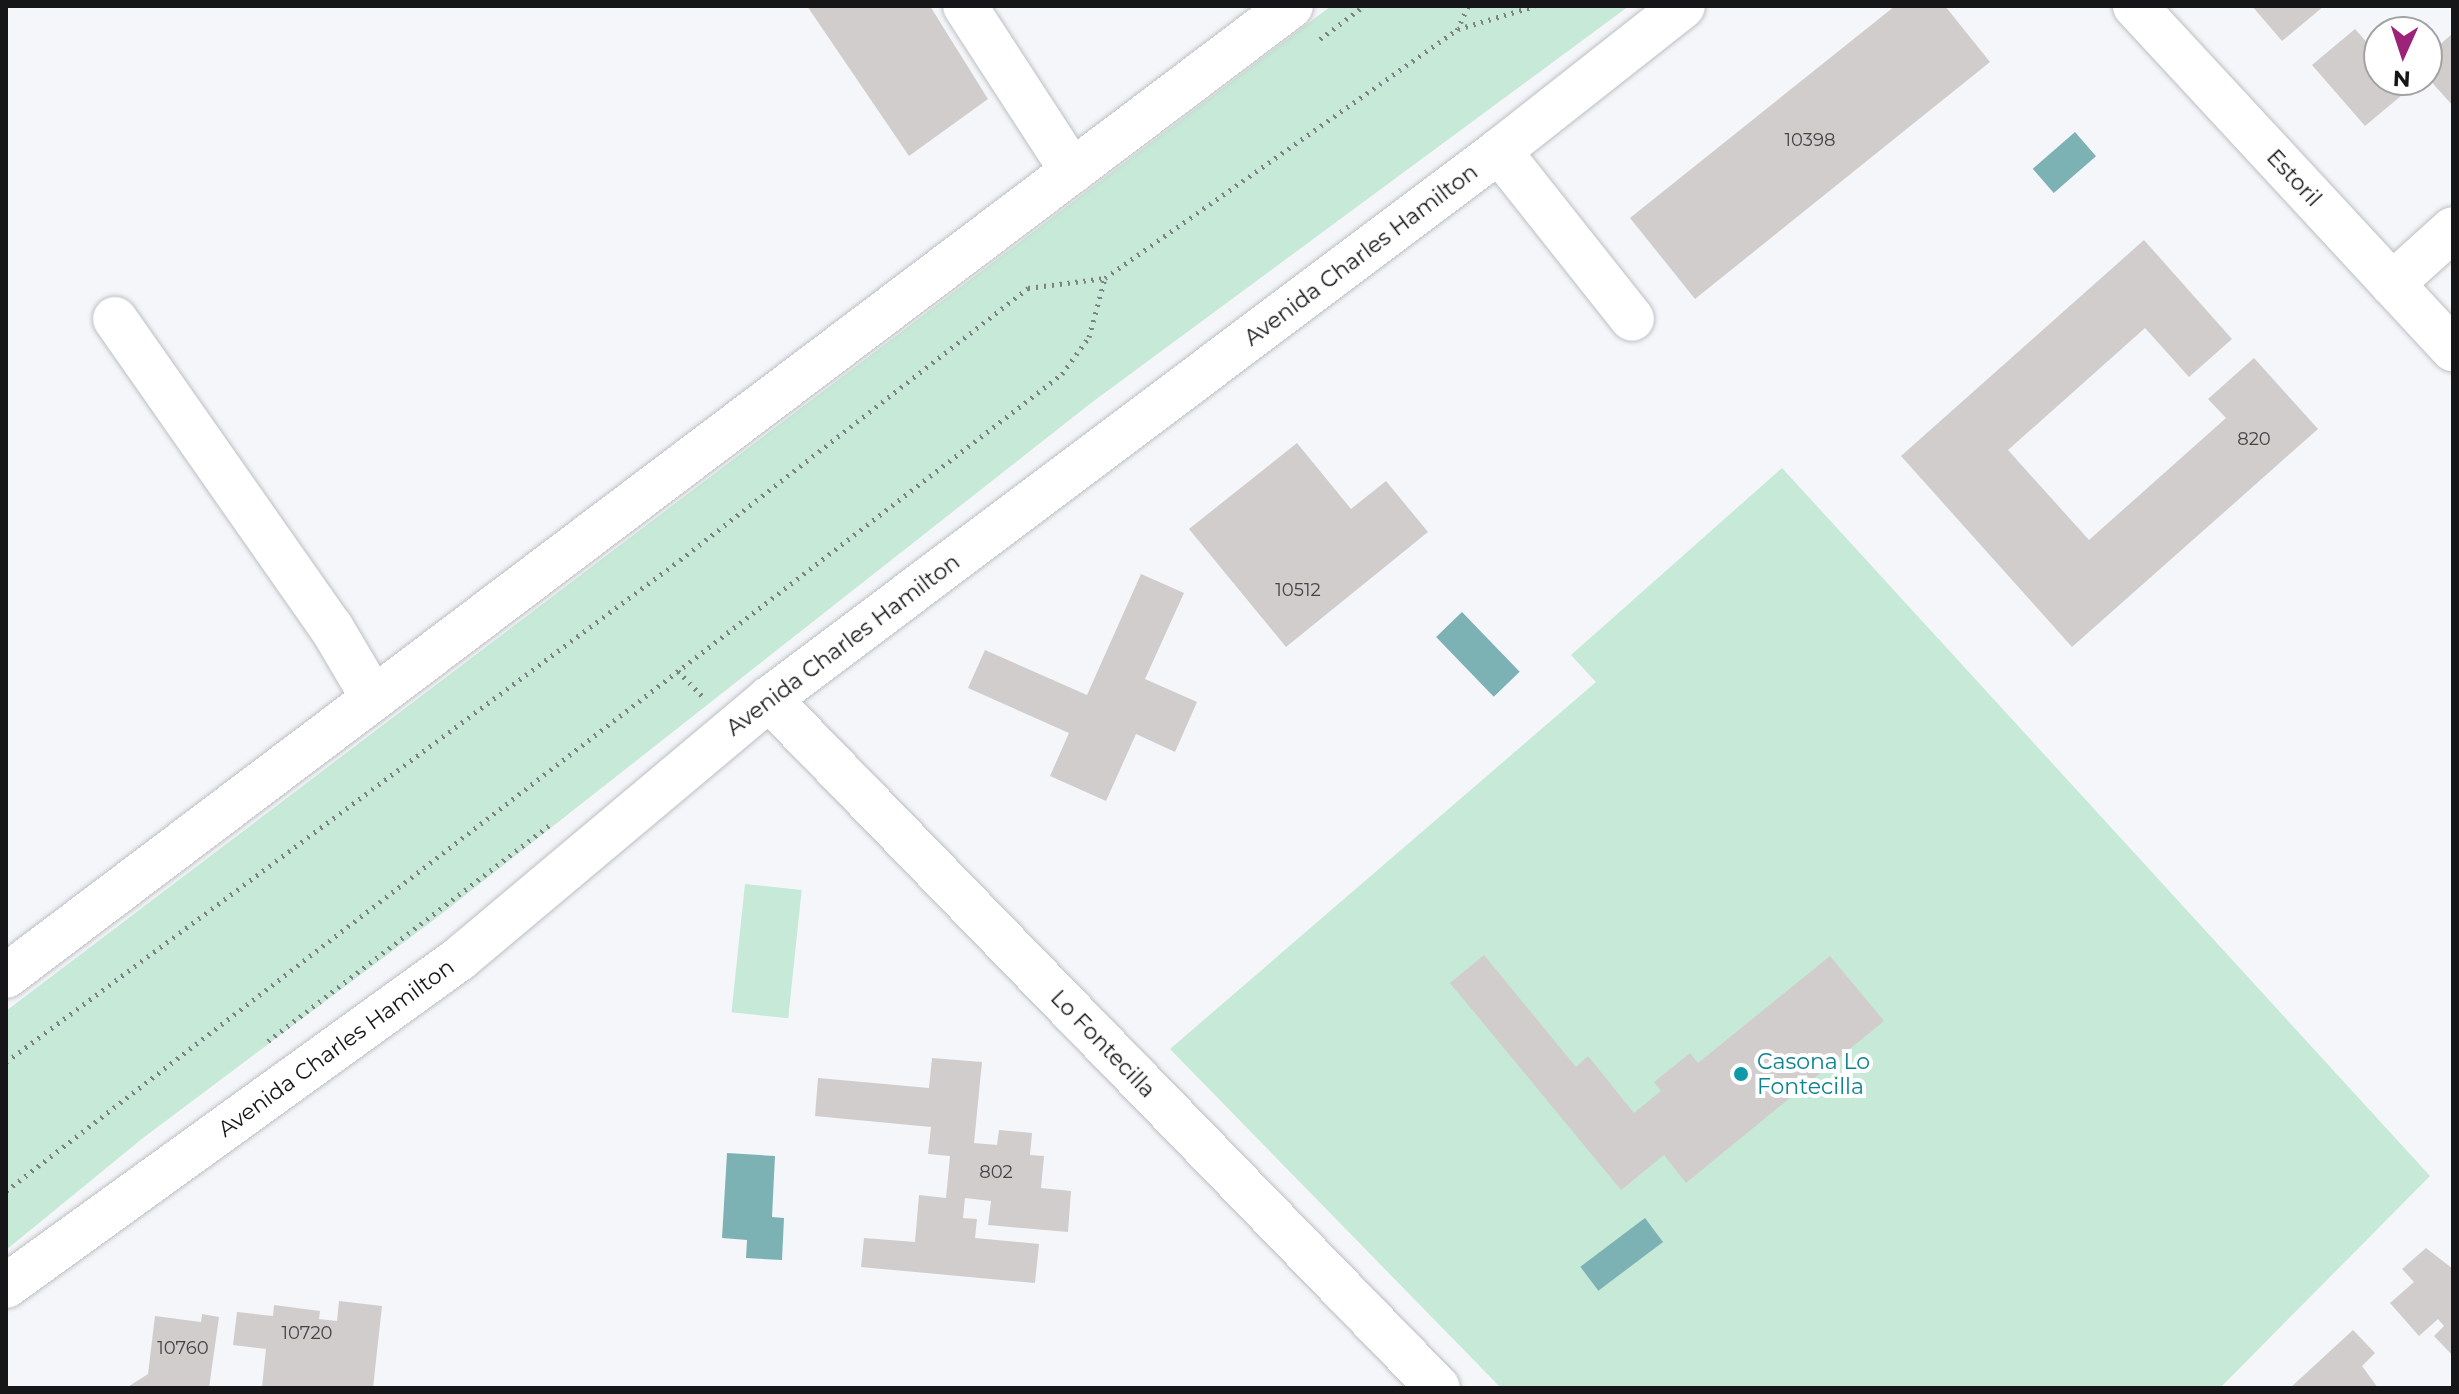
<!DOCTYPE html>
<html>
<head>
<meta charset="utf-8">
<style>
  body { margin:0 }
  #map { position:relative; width:2459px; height:1394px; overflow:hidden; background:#f4f6f9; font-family:Montserrat,sans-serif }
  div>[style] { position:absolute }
  .green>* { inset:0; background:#c7e9d7; transform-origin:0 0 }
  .water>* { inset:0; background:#7db2b5; transform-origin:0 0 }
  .building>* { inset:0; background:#d1cdcd }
  .path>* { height:5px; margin-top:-2.5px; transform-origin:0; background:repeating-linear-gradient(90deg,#808183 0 2px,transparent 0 8px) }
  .roads { filter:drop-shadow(0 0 2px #bdbfc2) drop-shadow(0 0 2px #bdbfc2) }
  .minor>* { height:44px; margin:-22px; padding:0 22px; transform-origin:22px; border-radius:22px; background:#fff }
  .major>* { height:44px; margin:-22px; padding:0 22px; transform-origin:22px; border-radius:22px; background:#fff }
  .dots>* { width:22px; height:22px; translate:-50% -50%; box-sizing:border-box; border:4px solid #fff; border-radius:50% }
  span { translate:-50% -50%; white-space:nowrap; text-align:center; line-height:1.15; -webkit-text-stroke:8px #fff; paint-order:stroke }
  .number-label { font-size:18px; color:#454445 }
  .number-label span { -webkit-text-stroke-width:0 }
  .street-label { font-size:22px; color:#161618 }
  .culture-label { font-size:22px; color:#0d838f }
  .left { translate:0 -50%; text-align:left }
  .frame { position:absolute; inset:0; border:8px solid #161618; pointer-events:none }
  .north { position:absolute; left:2363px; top:16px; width:80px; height:80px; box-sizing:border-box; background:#fff; border:2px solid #a2a2a3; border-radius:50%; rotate:183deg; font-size:22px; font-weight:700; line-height:32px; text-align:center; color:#161618 }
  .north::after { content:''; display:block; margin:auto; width:28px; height:36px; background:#9c227a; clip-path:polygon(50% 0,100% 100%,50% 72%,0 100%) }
</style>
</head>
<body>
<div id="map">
  <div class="green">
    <div style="clip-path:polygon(1331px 6px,1629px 6px,1091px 403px,435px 919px,143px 1138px,6px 1250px,6px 1011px)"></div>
    <div style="clip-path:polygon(1782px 468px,2430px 1176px,2220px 1388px,1501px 1388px,1170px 1049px,1596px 682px,1571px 655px)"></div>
    <div style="left:745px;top:884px;width:57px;height:129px;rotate:6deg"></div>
  </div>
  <div class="water">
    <div style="left:2075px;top:132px;width:32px;height:56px;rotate:49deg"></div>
    <div style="left:1462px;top:612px;width:83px;height:36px;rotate:46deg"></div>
    <div style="clip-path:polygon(727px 1153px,775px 1156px,772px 1217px,784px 1218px,782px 1260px,746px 1258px,747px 1240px,722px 1238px)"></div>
    <div style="left:1645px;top:1218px;width:30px;height:81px;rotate:53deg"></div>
  </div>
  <div class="building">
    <div style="clip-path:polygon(807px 6px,930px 6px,988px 99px,909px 156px)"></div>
    <div style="clip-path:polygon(1895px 6px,1945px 6px,1990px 62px,1695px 299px,1630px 218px)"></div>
    <div style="clip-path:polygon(2252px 6px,2324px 6px,2282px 41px)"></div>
    <div style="clip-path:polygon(2355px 29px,2379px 56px,2379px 80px,2399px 80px,2408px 90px,2365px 126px,2312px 65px)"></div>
    <div style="clip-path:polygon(2453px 33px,2453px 106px,2427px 77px,2427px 56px)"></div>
    <div style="clip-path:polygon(2144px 240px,2232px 339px,2189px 377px,2145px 328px,2008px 450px,2089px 540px,2226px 418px,2208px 399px,2254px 358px,2318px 429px,2072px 647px,1901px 456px)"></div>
    <div style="clip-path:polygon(1297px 443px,1351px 509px,1386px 481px,1428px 532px,1286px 647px,1189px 529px)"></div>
    <div style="clip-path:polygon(1141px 574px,1184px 593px,1145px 679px,1197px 702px,1175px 752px,1136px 734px,1106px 801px,1050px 776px,1069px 733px,968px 688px,985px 650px,1087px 695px)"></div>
    <div style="clip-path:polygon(1484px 955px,1576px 1067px,1588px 1056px,1634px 1113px,1661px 1091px,1654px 1082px,1690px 1053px,1698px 1063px,1830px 956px,1884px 1021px,1686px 1183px,1664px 1155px,1621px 1190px,1450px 983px)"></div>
    <div style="clip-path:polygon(932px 1058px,982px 1062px,974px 1143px,997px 1145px,999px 1130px,1032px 1133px,1030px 1155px,1044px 1156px,1041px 1188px,1071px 1191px,1068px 1232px,988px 1225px,991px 1201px,965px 1198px,963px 1218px,977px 1219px,975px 1238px,1039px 1244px,1035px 1283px,861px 1267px,864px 1238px,915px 1242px,919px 1195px,946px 1198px,950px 1156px,928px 1154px,931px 1127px,815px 1116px,818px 1078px,929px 1088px)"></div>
    <div style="clip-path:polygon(2426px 1248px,2453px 1269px,2453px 1356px,2434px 1336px,2444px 1326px,2438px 1319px,2419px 1336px,2390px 1303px,2414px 1282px,2402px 1269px)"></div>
    <div style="clip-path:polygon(339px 1301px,382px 1306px,373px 1388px,262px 1387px,266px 1349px,233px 1345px,237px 1312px,273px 1316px,274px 1305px,320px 1311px,319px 1319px,337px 1321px)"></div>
    <div style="clip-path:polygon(202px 1314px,219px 1317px,209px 1388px,126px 1388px,148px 1374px,155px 1316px,201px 1322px)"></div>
    <div style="clip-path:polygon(2353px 1330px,2375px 1353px,2362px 1366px,2378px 1388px,2290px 1388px)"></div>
  </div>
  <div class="path">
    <div style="left:1458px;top:29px;width:80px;rotate:-16.6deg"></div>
    <div style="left:1320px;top:39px;width:55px;rotate:-36.9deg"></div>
    <div style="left:678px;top:671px;width:39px;rotate:46deg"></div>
    <div style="left:268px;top:1041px;width:354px;rotate:-37.5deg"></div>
    <div style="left:6px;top:1062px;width:840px;rotate:-36.68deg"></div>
    <div style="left:680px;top:560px;width:442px;rotate:-38deg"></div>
    <div style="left:1028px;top:288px;width:78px;rotate:-7.4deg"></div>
    <div style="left:1105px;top:278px;width:431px;rotate:-35.2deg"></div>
    <div style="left:1457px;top:30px;width:26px;rotate:-65deg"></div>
    <div style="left:6px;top:1191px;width:1335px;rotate:-37.73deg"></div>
    <div style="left:1062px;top:374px;width:46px;rotate:-53.9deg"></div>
    <div style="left:1089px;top:337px;width:61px;rotate:-74.8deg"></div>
  </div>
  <div class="roads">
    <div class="minor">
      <div style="left:965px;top:6px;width:197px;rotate:57deg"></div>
      <div style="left:1499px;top:151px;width:214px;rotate:51.6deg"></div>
      <div style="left:2392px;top:284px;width:82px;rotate:-42deg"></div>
      <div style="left:115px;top:319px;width:376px;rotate:55deg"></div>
      <div style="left:331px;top:627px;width:82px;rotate:59.4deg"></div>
      <div style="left:769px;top:699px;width:960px;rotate:45.84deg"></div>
    </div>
    <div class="major">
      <div style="left:2135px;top:6px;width:468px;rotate:47.2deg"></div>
      <div style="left:6px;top:976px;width:1610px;rotate:-37.05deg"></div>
      <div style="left:6px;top:1286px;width:559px;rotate:-35.82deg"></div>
      <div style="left:459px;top:959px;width:405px;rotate:-40deg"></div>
      <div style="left:769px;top:699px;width:913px;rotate:-36.9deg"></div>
      <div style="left:1499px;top:151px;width:234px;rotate:-38.2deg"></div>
    </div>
  </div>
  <div class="dots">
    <div style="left:1741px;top:1074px;background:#0f9aa8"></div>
  </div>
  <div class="number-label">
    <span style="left:1810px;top:140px">10398</span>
    <span style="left:2254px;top:439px">820</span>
    <span style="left:1298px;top:590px">10512</span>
    <span style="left:996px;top:1172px">802</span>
    <span style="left:307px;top:1333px">10720</span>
    <span style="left:183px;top:1348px">10760</span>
  </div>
  <div class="street-label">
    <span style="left:2294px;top:178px;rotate:47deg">Estoril</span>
    <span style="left:1361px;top:255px;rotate:-37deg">Avenida Charles Hamilton</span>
    <span style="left:843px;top:645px;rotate:-37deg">Avenida Charles Hamilton</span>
    <span style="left:1103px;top:1044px;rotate:46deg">Lo Fontecilla</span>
    <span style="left:336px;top:1048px;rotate:-36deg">Avenida Charles Hamilton</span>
  </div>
  <div class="culture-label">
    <span class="left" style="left:1757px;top:1074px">Casona Lo<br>Fontecilla</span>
  </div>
  <div class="frame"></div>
  <div class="north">N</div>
</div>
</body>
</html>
